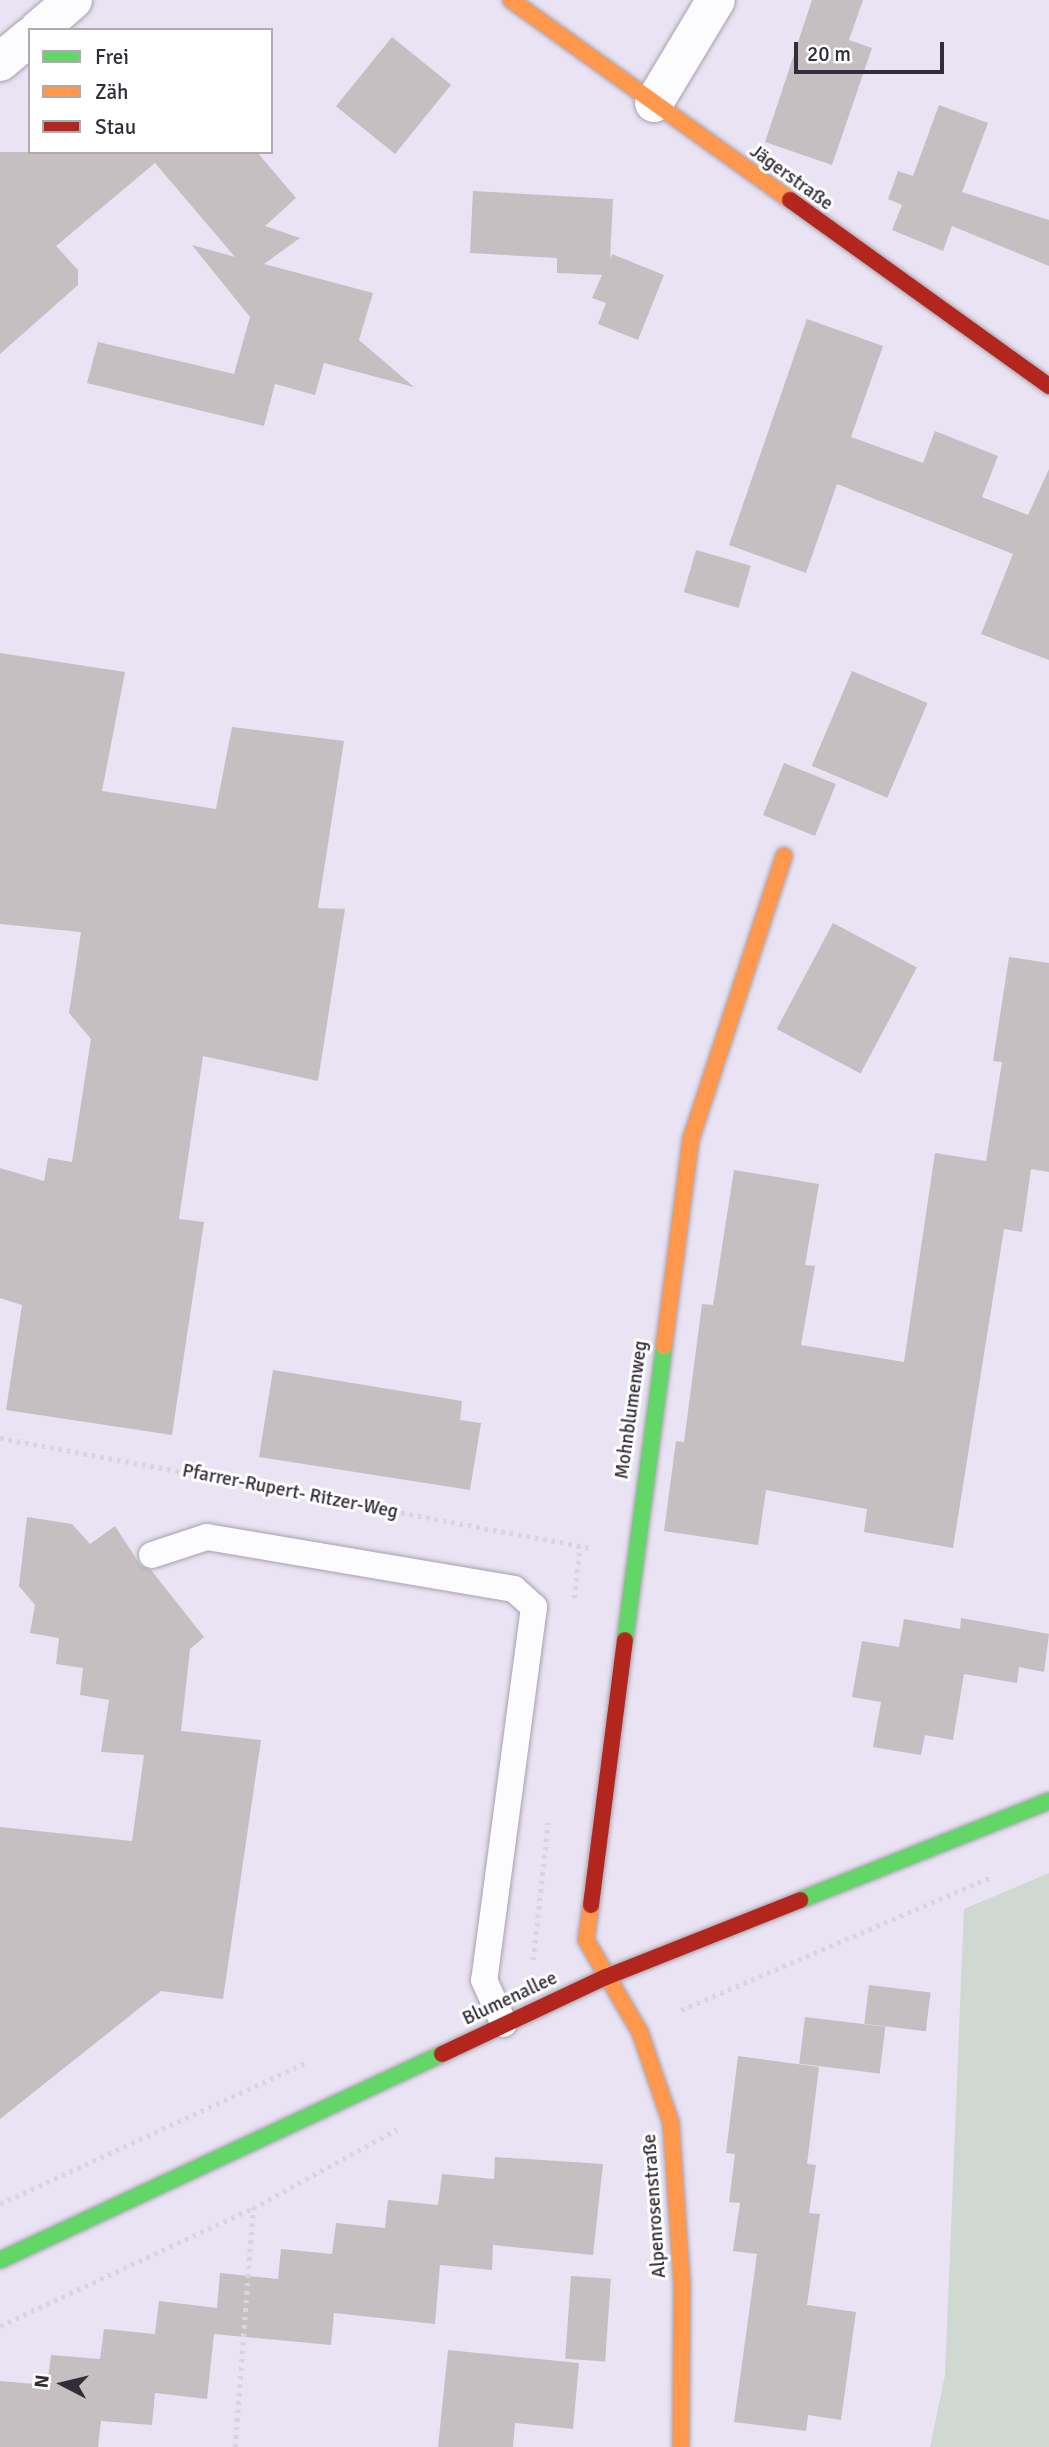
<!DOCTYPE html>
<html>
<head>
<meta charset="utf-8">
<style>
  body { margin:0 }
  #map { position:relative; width:1049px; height:2447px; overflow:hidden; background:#e9e3f3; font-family:Signika,sans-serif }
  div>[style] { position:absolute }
  .green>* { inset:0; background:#d0d9d1 }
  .building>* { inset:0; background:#c5bfc2; transform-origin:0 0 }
  .path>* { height:4.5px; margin-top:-2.25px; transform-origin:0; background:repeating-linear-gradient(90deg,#d7d6da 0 3.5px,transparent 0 8.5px) }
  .roads { filter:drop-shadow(0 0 2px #a7a2ae) drop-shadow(0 0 2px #a7a2ae) }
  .lane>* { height:26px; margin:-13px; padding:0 13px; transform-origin:13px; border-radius:13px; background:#fcfbfd }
  .street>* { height:38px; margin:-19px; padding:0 19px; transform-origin:19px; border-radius:19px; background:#fcfbfd }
  .fast>* { height:16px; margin:-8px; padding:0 8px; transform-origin:8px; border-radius:8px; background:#63d668 }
  .slow>* { height:16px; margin:-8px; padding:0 8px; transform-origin:8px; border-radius:8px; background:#ff974d }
  .jam>* { height:16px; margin:-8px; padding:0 8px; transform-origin:8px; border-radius:8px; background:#b3261e }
  span { translate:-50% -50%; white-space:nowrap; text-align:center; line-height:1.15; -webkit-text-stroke:6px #fff; paint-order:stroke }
  .street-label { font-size:19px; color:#322e39 }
  .legend { position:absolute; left:28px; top:28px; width:245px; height:126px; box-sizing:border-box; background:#fff; border:2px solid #adabb0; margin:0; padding:9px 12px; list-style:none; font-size:21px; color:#322e39 }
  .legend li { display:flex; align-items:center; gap:14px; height:35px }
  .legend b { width:35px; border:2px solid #adabb0 }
  .north { position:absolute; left:28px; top:2349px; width:70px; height:70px; -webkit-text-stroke:5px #fff; paint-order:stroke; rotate:277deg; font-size:19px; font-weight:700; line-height:28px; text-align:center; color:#322e39 }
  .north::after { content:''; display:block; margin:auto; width:24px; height:32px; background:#322e39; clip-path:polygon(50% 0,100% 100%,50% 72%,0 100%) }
  .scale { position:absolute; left:794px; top:42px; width:150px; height:32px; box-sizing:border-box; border:4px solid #322e39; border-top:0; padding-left:9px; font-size:21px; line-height:24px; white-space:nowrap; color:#322e39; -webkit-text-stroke:5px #fff; paint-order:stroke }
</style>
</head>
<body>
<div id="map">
  <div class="green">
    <div style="clip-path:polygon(1049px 1873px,1049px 2447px,930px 2447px,945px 2375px,964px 1909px)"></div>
  </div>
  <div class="building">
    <div style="clip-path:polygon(812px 0,863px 0,849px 40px,872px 48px,832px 165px,765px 142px)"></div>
    <div style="left:392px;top:37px;width:76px;height:89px;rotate:39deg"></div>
    <div style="clip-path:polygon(939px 105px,988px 123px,962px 192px,1049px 220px,1049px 266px,952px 226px,943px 251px,892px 230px,902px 205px,888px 199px,898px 171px,913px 176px)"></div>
    <div style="clip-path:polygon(0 152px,257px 152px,296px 198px,265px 226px,300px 238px,264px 264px,373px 293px,359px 340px,414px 387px,324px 363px,315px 395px,275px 384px,264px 426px,87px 383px,98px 342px,234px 374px,250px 317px,192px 245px,235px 257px,155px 163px,56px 246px,78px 270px,78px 285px,0 354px)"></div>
    <div style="clip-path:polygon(473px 191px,613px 199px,610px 259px,612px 254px,664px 275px,638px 340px,598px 324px,606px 303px,592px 298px,602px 275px,557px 273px,557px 258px,470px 253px)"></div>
    <div style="clip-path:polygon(807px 319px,883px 346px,851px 437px,923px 463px,935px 431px,998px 456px,982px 497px,1028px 515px,1049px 469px,1049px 660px,981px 634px,1013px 554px,837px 484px,806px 573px,729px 545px)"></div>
    <div style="left:696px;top:550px;width:57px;height:44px;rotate:16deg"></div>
    <div style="clip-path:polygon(0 653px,125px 672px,102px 791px,216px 809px,232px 727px,344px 741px,318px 908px,345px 909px,318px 1081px,203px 1056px,179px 1219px,204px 1222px,172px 1435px,6px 1410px,22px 1305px,0 1298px,0 1168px,44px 1181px,48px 1158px,72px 1162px,91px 1039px,69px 1013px,81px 932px,0 924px)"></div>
    <div style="left:852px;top:671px;width:82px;height:103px;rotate:23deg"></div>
    <div style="left:784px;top:763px;width:56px;height:56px;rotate:22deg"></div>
    <div style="left:833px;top:923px;width:95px;height:120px;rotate:28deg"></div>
    <div style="clip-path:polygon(1009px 957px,1049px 963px,1049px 1172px,1031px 1169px,1022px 1232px,1004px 1229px,953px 1548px,864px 1532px,867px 1509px,766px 1490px,758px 1545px,664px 1531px,676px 1441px,684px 1442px,702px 1304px,713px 1305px,734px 1170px,819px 1184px,805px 1265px,815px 1266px,801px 1345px,904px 1362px,935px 1153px,986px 1161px,1002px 1062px,993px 1061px)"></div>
    <div style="clip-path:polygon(273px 1370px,462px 1401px,460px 1420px,481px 1423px,470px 1490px,259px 1457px)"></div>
    <div style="clip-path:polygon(27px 1517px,72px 1524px,90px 1544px,115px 1526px,141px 1566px,151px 1570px,204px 1637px,190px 1649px,181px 1731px,261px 1740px,223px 1999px,161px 1991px,0 2119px,0 1827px,132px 1841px,144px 1755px,101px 1752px,109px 1700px,80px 1695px,83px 1668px,56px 1664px,59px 1638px,30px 1633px,35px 1605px,19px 1586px)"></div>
    <div style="clip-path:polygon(961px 1618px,1049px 1634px,1044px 1672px,1019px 1667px,1017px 1683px,964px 1674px,953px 1740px,925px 1735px,921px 1755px,873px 1747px,881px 1702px,852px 1697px,862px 1641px,899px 1647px,904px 1619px,960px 1629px)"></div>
    <div style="left:869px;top:1985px;width:62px;height:39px;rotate:7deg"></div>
    <div style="left:805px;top:2017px;width:81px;height:47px;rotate:7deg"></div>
    <div style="clip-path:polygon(738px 2056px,819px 2067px,807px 2164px,816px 2165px,809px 2213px,820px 2214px,807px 2305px,856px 2312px,841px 2420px,808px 2415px,806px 2431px,734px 2422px,757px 2254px,733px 2251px,740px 2203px,729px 2202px,735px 2154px,726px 2153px)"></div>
    <div style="clip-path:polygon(495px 2157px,603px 2164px,593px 2255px,493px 2245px,492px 2270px,440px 2265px,435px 2324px,334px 2313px,331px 2345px,214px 2334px,207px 2399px,155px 2393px,152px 2425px,101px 2421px,98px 2447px,0 2447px,0 2381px,47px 2385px,51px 2355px,100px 2359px,104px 2329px,155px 2334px,159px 2301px,217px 2308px,220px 2273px,278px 2279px,281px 2249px,332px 2254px,336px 2223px,385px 2228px,388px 2200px,438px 2205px,442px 2174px,494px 2179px)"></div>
    <div style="left:571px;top:2276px;width:40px;height:83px;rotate:4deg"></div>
    <div style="clip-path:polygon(448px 2350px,579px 2363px,573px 2429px,515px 2423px,513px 2447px,438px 2447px)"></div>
  </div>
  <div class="path">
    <div style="left:0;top:1438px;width:601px;rotate:10.54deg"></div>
    <div style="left:574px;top:1598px;width:52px;rotate:-83.4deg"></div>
    <div style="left:533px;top:1960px;width:138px;rotate:-83.8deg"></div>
    <div style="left:681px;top:2010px;width:340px;rotate:-23.2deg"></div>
    <div style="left:0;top:2204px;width:336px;rotate:-24.8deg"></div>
    <div style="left:0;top:2326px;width:279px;rotate:-25deg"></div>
    <div style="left:253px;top:2208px;width:164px;rotate:-28.7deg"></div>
    <div style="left:235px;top:2447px;width:240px;rotate:-85.7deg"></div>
  </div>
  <div class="roads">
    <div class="lane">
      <div style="left:152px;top:1555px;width:58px;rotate:-18.1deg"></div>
      <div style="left:207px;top:1537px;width:311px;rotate:9.6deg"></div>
      <div style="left:514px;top:1589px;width:27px;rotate:42deg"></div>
      <div style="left:534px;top:1607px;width:376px;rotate:97.6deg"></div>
      <div style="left:484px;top:1980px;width:48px;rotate:65.6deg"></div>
    </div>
    <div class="street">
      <div style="left:38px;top:30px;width:46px;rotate:-40.6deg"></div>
      <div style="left:0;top:62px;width:39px;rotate:-40deg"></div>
      <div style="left:654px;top:103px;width:120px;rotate:-59deg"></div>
    </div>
    <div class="fast">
      <div style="left:625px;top:1640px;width:297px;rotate:-82.4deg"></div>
      <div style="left:800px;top:1900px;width:268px;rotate:-21.7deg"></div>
      <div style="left:0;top:2260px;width:488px;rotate:-25deg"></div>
    </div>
    <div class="slow">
      <div style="left:511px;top:0;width:343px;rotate:35.6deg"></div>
      <div style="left:664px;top:1346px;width:209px;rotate:-82.6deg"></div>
      <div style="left:691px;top:1139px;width:298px;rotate:-71.8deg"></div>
      <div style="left:591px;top:1905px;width:35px;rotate:98deg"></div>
      <div style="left:586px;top:1940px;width:107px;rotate:59.6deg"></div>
      <div style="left:640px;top:2032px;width:96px;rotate:71.2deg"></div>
      <div style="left:671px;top:2123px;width:163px;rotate:86.1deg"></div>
      <div style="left:682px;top:2286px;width:161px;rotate:90.4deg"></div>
    </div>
    <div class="jam">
      <div style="left:790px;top:200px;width:319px;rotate:35.7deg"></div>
      <div style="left:591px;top:1905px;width:267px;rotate:-82.7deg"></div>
      <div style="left:442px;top:2054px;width:181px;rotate:-25.2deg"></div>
      <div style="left:606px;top:1977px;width:209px;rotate:-21.6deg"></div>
    </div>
  </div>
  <div class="street-label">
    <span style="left:791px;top:178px;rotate:36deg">Jägerstraße</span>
    <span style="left:632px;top:1410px;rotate:-82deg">Mohnblumenweg</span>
    <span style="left:290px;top:1492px;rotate:11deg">Pfarrer-Rupert- Ritzer-Weg</span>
    <span style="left:510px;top:1999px;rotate:-25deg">Blumenallee</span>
    <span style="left:655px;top:2206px;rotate:-94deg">Alpenrosenstraße</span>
  </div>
  <ul class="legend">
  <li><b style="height:9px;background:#63d668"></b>Frei</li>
  <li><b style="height:9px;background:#ff974d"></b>Zäh</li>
  <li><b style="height:9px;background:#b3261e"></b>Stau</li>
  </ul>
  <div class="north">N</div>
  <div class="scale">20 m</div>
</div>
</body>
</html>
